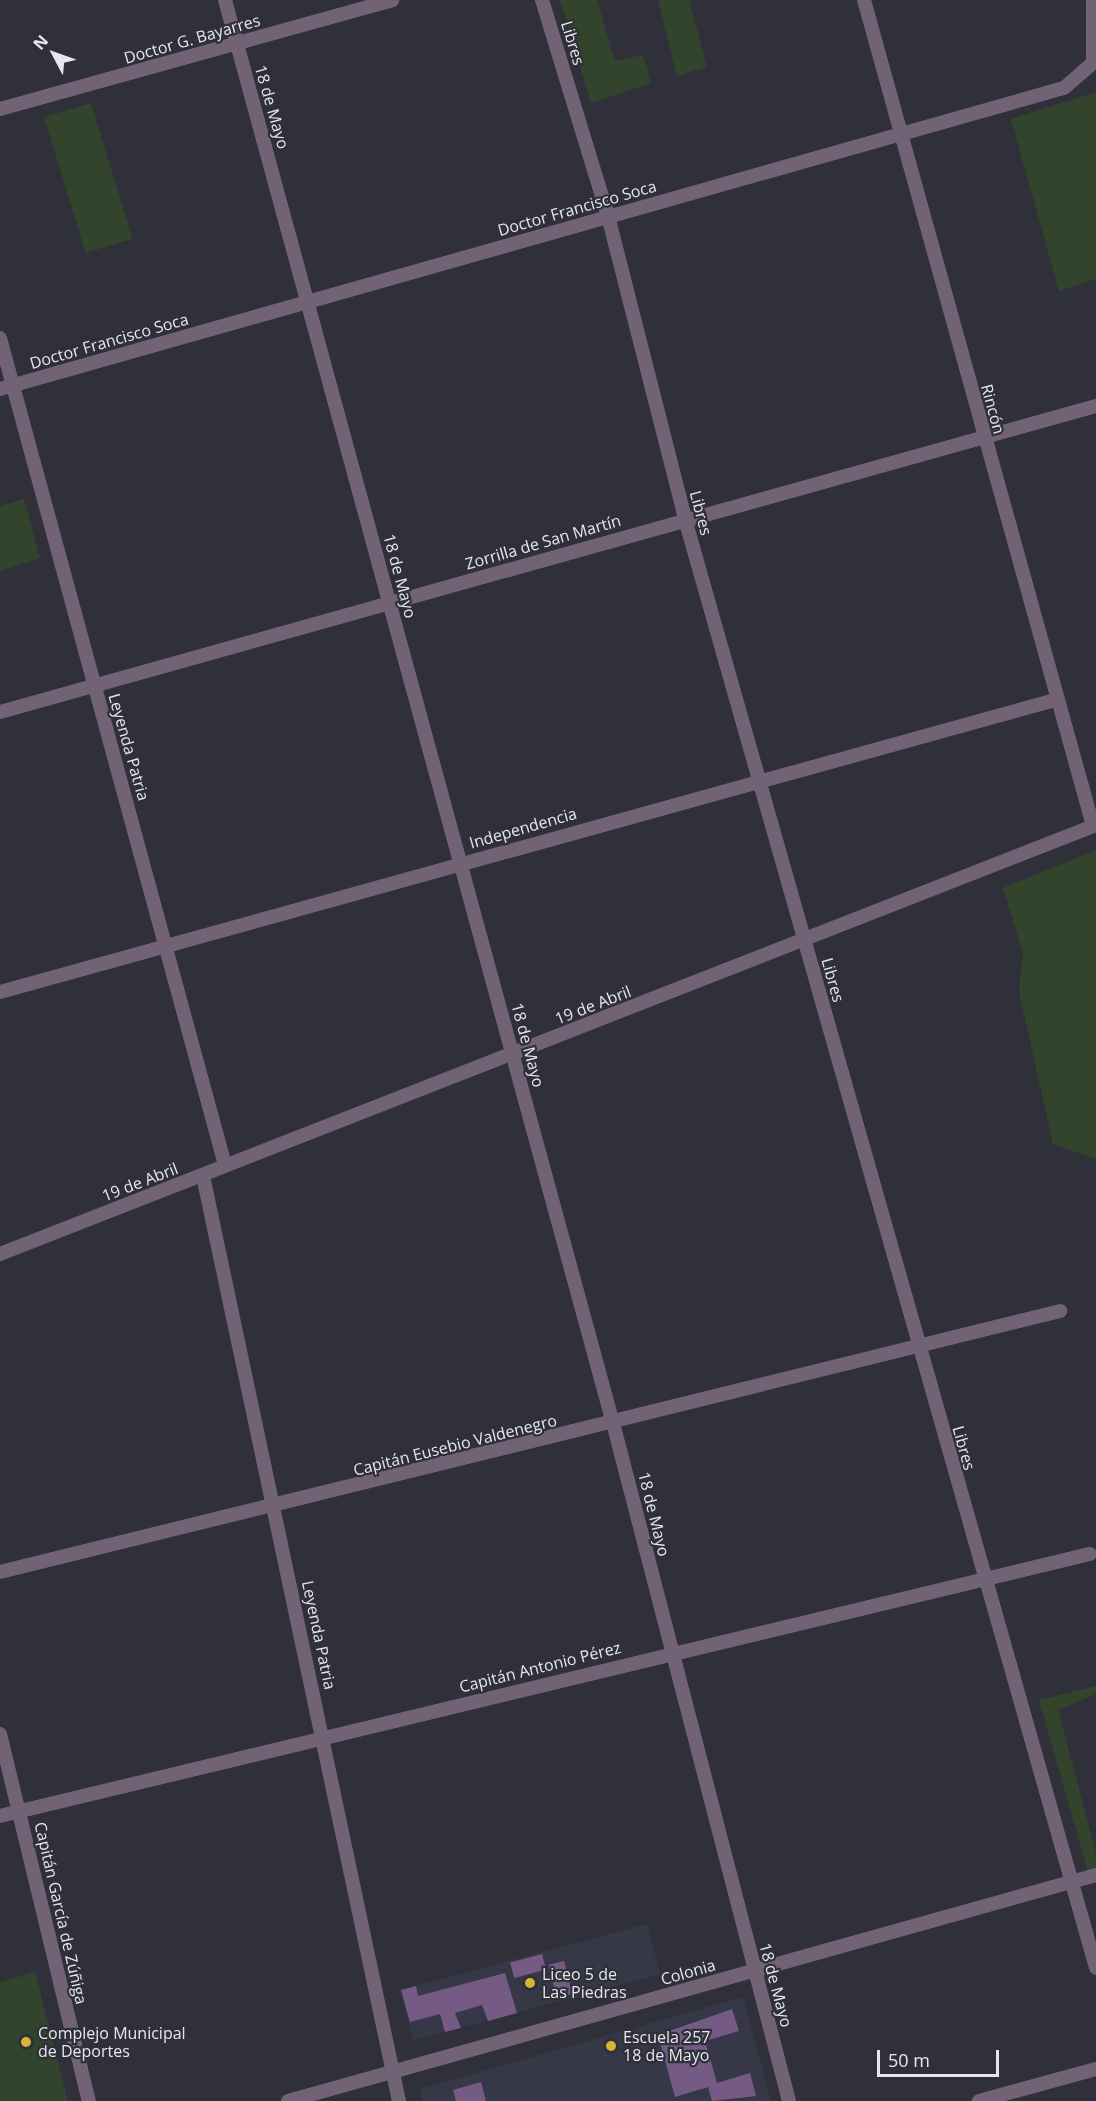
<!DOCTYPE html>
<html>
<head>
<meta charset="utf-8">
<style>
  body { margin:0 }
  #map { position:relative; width:1096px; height:2101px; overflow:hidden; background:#2f3039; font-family:"Open Sans",sans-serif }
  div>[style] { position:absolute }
  .built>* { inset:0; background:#373847; transform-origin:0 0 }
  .green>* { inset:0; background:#33442c; transform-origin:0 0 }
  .building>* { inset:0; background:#745a84; transform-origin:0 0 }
  .street>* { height:14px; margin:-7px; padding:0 7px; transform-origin:7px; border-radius:7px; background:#716375 }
  .dots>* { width:16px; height:16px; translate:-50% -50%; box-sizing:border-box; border:3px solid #2f3039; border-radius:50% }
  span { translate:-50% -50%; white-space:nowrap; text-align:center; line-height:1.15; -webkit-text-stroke:4.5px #2f3039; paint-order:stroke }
  .street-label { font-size:16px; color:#e6e7ed }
  .poi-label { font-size:16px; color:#e6e7ed }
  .left { translate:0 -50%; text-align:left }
  .north { position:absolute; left:24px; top:24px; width:60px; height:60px; -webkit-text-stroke:4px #2f3039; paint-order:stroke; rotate:311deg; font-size:16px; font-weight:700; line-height:24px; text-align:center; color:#e6e7ed }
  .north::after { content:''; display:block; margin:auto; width:21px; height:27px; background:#e6e7ed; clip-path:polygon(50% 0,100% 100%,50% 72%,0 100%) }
  .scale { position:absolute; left:877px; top:2050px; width:122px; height:27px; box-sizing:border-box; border:3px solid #e6e7ed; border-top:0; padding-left:8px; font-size:18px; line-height:21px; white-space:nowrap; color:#e6e7ed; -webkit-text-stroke:4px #2f3039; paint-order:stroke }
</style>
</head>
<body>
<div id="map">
  <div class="built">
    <div style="left:647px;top:1924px;width:52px;height:256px;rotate:75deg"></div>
    <div style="clip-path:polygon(743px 1997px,771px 2101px,423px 2101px,420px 2089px)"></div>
  </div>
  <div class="green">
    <div style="clip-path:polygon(560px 0,597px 0,615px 61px,643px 55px,651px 83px,591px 103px)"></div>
    <div style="clip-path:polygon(658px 0,689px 0,707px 67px,677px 76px)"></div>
    <div style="clip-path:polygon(1096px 92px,1096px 279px,1059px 291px,1011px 119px)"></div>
    <div style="left:91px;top:103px;width:142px;height:49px;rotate:73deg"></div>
    <div style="clip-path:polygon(24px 499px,40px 558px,0 571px,0 506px)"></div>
    <div style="clip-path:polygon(1096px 850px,1096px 1159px,1053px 1144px,1019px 992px,1023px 953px,1003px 888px)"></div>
    <div style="clip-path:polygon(1096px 1686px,1096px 1694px,1058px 1710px,1096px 1853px,1096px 1870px,1088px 1872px,1039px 1700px)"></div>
    <div style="clip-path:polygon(35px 1972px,68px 2101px,0 2101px,0 1982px)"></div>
  </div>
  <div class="building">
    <div style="left:542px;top:1954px;width:16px;height:33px;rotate:75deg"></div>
    <div style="left:564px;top:1961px;width:34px;height:16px;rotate:76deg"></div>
    <div style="clip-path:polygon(505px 1973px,517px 2013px,488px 2021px,482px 2005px,455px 2013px,461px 2028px,445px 2032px,440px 2014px,410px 2022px,401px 1990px,416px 1986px,418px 1996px)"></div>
    <div style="clip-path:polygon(732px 2009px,739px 2031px,705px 2041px,717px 2083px,750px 2073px,756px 2096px,712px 2101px,708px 2087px,675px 2097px,658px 2035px)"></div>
    <div style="clip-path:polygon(481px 2082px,486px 2101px,456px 2101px,453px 2090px)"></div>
  </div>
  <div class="street">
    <div style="left:225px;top:0;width:1475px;rotate:74.75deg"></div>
    <div style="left:613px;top:1423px;width:700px;rotate:75.45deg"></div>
    <div style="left:542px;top:0;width:226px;rotate:73deg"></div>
    <div style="left:608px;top:216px;width:313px;rotate:75.7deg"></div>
    <div style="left:685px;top:519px;width:1506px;rotate:74.16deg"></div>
    <div style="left:864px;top:0;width:857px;rotate:74.5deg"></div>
    <div style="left:0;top:109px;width:407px;rotate:-15.5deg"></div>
    <div style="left:0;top:338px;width:857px;rotate:74.78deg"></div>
    <div style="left:0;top:389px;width:1106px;rotate:-15.8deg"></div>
    <div style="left:1064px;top:88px;width:38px;rotate:-41deg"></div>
    <div style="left:1093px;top:63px;width:63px;rotate:-90deg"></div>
    <div style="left:0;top:712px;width:1138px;rotate:-15.6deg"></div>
    <div style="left:0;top:992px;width:1095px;rotate:-15.47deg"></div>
    <div style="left:203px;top:1176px;width:946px;rotate:78.04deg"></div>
    <div style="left:0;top:1254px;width:1177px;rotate:-21.38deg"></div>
    <div style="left:0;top:1572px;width:1092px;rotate:-13.83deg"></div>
    <div style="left:0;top:1734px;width:378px;rotate:76.4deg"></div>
    <div style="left:0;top:1816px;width:1121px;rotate:-13.52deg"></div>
    <div style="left:288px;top:2101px;width:839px;rotate:-15.63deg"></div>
    <div style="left:979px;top:2101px;width:121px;rotate:-15.3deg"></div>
  </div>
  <div class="dots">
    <div style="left:530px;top:1983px;background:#d4b635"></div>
    <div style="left:26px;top:2042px;background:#d4b635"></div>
    <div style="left:611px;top:2046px;background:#d4b635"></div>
  </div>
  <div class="street-label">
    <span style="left:192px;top:39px;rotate:-16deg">Doctor G. Bayarres</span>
    <span style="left:573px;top:43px;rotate:73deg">Libres</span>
    <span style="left:272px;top:107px;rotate:74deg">18 de Mayo</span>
    <span style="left:577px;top:208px;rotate:-16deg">Doctor Francisco Soca</span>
    <span style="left:109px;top:341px;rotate:-16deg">Doctor Francisco Soca</span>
    <span style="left:993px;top:409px;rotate:75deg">Rincón</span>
    <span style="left:701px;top:513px;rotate:75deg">Libres</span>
    <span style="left:543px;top:542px;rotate:-16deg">Zorrilla de San Martín</span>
    <span style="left:400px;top:576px;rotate:75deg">18 de Mayo</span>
    <span style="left:129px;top:747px;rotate:74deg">Leyenda Patria</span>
    <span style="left:523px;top:828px;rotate:-16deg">Independencia</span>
    <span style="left:833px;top:980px;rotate:74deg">Libres</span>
    <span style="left:593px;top:1005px;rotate:-21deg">19 de Abril</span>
    <span style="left:528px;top:1045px;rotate:75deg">18 de Mayo</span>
    <span style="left:140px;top:1182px;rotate:-21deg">19 de Abril</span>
    <span style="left:455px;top:1445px;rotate:-14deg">Capitán Eusebio Valdenegro</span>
    <span style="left:964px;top:1448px;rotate:74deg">Libres</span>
    <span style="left:654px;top:1514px;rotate:76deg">18 de Mayo</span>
    <span style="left:319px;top:1635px;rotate:78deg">Leyenda Patria</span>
    <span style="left:540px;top:1667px;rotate:-14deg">Capitán Antonio Pérez</span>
    <span style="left:61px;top:1913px;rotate:77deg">Capitán García de Zúñiga</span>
    <span style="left:688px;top:1972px;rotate:-16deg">Colonia</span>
    <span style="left:776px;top:1985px;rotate:75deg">18 de Mayo</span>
  </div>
  <div class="poi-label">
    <span class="left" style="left:542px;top:1983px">Liceo 5 de<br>Las Piedras</span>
    <span class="left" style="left:38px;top:2042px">Complejo Municipal<br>de Deportes</span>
    <span class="left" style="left:623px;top:2046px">Escuela 257<br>18 de Mayo</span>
  </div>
  <div class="north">N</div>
  <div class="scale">50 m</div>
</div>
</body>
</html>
